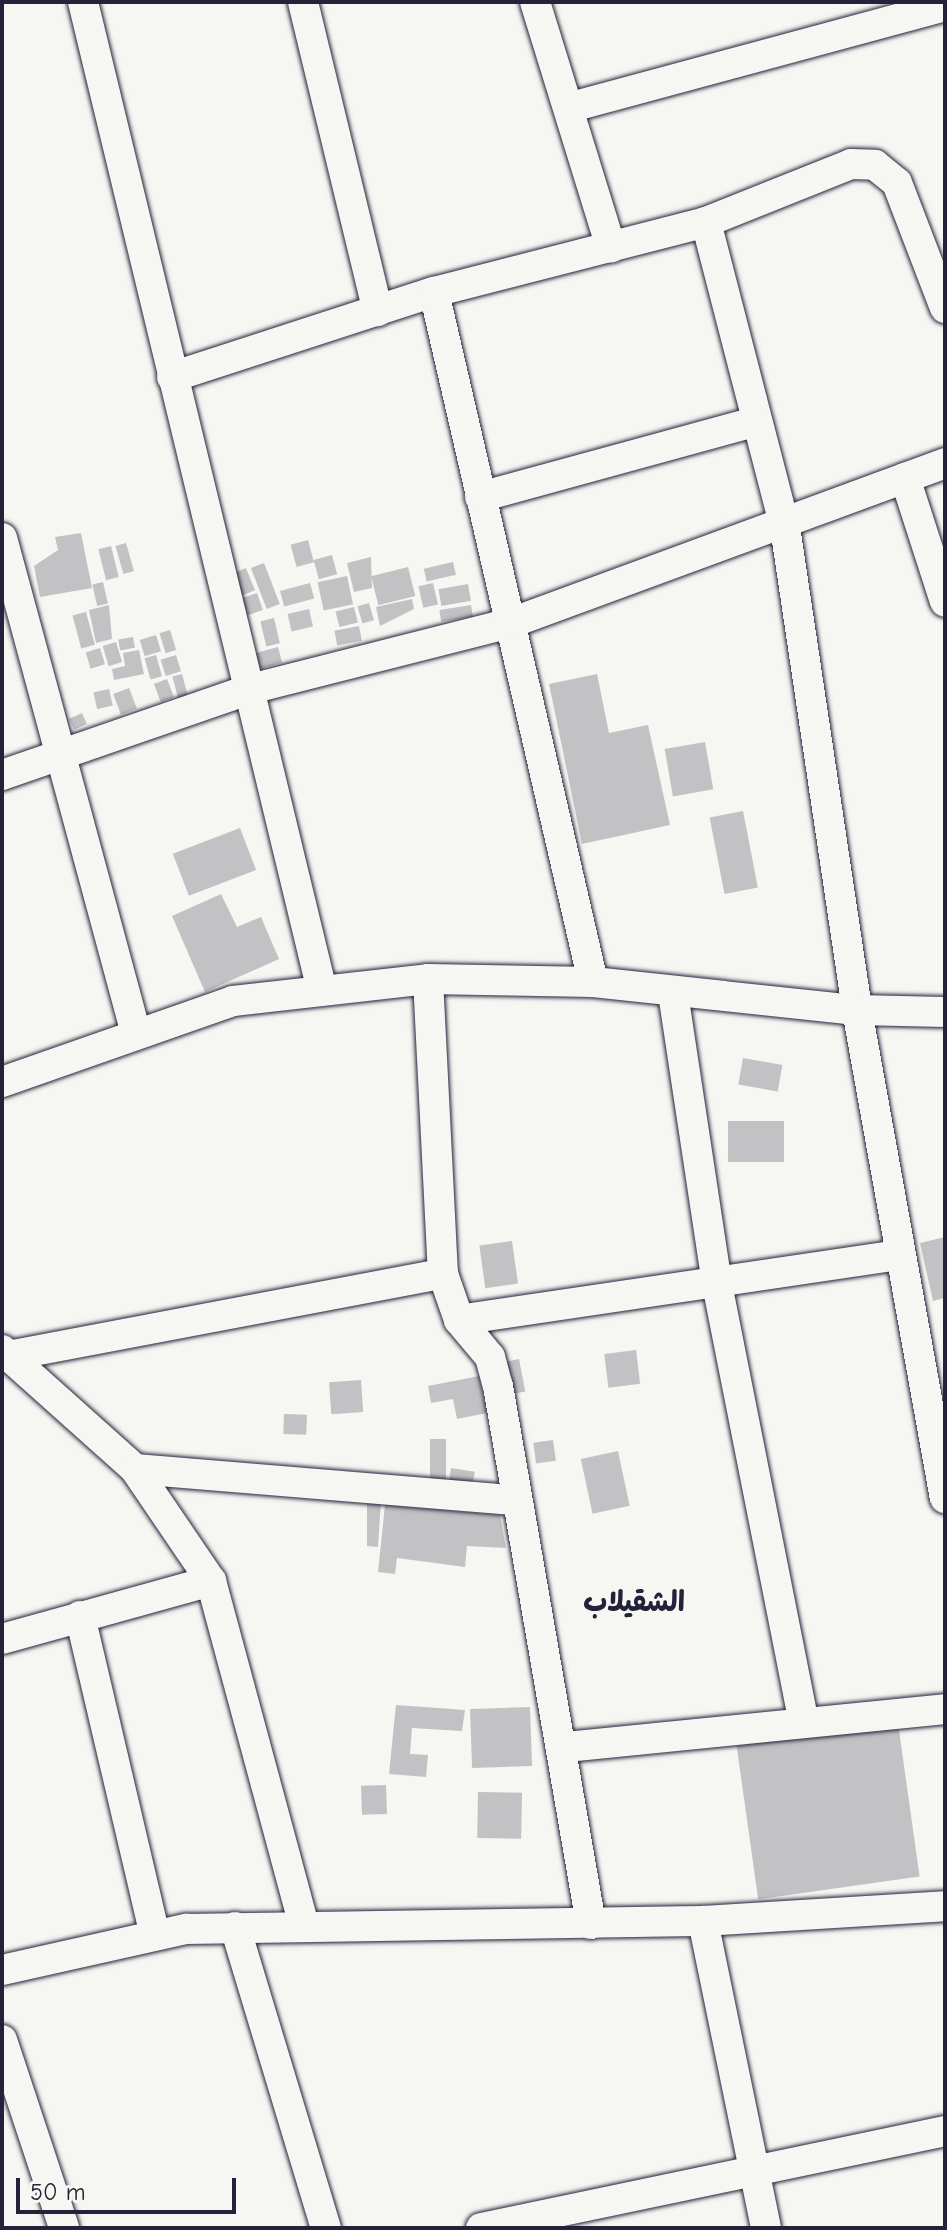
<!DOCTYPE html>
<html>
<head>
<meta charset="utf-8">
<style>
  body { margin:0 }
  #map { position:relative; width:947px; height:2230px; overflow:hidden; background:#f6f6f2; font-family:"Comic Neue","Playpen Sans Arabic",sans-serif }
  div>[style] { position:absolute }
  .building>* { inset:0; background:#c2c2c4; transform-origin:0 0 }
  .roads { filter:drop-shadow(0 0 2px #22223b) drop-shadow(0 0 2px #22223b) }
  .minor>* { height:30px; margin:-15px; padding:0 15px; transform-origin:15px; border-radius:15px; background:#f6f6f2 }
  span { translate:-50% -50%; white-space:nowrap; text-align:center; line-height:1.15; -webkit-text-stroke:7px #f6f6f2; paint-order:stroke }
  .quarter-label { font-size:28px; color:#22223b; font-weight:700 }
  .frame { position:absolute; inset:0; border:4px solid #22223b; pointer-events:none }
  .scale { position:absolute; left:16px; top:2178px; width:220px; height:36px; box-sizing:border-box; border:4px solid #22223b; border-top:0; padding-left:10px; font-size:24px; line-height:28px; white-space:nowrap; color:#22223b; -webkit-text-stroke:6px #f6f6f2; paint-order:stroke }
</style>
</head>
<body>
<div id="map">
  <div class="building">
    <div style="clip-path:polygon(81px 533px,92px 588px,40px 597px,34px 566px,58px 550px,55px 537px)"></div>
    <div style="left:308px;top:540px;width:23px;height:18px;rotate:75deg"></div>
    <div style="left:126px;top:543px;width:29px;height:11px;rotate:74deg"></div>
    <div style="left:111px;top:546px;width:32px;height:13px;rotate:76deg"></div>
    <div style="left:332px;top:555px;width:20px;height:19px;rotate:75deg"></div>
    <div style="clip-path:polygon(371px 557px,372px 588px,354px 592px,347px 563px)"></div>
    <div style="left:453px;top:562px;width:13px;height:30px;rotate:77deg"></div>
    <div style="left:264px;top:563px;width:44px;height:14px;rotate:69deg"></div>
    <div style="left:408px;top:567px;width:30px;height:38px;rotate:76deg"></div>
    <div style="left:246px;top:568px;width:24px;height:16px;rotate:68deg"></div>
    <div style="left:347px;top:576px;width:29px;height:30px;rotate:78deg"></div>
    <div style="left:103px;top:582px;width:22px;height:11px;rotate:77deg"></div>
    <div style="left:310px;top:583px;width:16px;height:31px;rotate:75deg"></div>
    <div style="left:433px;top:583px;width:22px;height:15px;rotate:77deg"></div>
    <div style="left:468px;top:584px;width:17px;height:30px;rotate:80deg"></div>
    <div style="left:257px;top:593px;width:18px;height:16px;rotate:71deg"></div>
    <div style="clip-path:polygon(412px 599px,414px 609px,380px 626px,376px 607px)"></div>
    <div style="left:369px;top:603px;width:18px;height:12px;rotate:74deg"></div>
    <div style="clip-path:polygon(109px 605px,112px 639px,96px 643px,89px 610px)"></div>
    <div style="left:471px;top:605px;width:12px;height:32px;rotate:81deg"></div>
    <div style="left:354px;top:607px;width:16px;height:19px;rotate:76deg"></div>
    <div style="left:309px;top:609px;width:18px;height:22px;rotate:77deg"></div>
    <div style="left:86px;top:612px;width:34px;height:14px;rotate:75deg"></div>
    <div style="left:274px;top:618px;width:26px;height:14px;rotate:77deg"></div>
    <div style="left:359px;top:626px;width:15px;height:25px;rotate:79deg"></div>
    <div style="left:170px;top:630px;width:21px;height:11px;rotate:73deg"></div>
    <div style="left:156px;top:635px;width:17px;height:17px;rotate:73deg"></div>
    <div style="left:133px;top:637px;width:11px;height:15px;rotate:80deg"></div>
    <div style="left:116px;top:642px;width:21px;height:14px;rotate:73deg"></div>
    <div style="left:278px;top:647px;width:16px;height:26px;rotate:75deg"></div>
    <div style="left:100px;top:648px;width:17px;height:15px;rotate:73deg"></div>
    <div style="clip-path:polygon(139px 650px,144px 674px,114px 680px,112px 669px,125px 666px,123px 653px)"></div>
    <div style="left:156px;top:655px;width:22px;height:12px;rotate:74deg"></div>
    <div style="left:176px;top:655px;width:17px;height:16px;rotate:73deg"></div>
    <div style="left:182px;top:674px;width:23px;height:10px;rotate:75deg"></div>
    <div style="clip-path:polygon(597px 674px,609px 733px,648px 725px,670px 825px,582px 844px,549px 684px)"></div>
    <div style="left:167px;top:679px;width:19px;height:14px;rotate:69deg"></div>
    <div style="left:129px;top:688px;width:22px;height:17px;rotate:69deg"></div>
    <div style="left:109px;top:689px;width:17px;height:16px;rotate:77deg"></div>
    <div style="left:82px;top:713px;width:12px;height:14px;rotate:66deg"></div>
    <div style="left:705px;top:742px;width:48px;height:41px;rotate:80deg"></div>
    <div style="left:743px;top:811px;width:78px;height:34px;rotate:79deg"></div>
    <div style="left:240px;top:828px;width:45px;height:72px;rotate:69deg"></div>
    <div style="clip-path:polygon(221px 894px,237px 927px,261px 917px,279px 959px,205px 992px,172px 916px)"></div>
    <div style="left:743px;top:1058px;width:40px;height:27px;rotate:10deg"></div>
    <div style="left:728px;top:1121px;width:56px;height:41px"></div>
    <div style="clip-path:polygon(945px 1237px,945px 1298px,933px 1301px,920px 1243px)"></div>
    <div style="left:512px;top:1241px;width:43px;height:33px;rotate:82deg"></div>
    <div style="left:636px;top:1350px;width:34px;height:32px;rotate:83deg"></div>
    <div style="left:519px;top:1359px;width:33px;height:22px;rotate:79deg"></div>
    <div style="clip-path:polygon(479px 1376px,487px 1413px,457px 1419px,453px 1399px,431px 1403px,428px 1386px)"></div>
    <div style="left:361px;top:1380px;width:32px;height:32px;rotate:86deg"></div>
    <div style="left:284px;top:1414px;width:23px;height:20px;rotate:2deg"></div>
    <div style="left:430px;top:1439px;width:16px;height:48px"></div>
    <div style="left:553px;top:1440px;width:21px;height:20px;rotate:82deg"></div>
    <div style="left:618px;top:1451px;width:56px;height:38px;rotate:78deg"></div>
    <div style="left:451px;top:1468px;width:24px;height:20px;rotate:9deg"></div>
    <div style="clip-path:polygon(367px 1498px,381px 1500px,378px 1547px,367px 1546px)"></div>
    <div style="clip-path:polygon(385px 1505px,500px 1515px,506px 1548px,467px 1546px,465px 1567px,397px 1558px,395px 1574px,378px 1572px)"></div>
    <div style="clip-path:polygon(396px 1705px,465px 1710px,462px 1731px,412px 1728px,410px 1754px,428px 1755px,426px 1777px,389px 1774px)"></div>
    <div style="left:530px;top:1707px;width:59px;height:60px;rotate:88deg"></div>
    <div style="left:898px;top:1723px;width:155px;height:163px;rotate:82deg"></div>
    <div style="left:386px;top:1785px;width:29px;height:25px;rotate:88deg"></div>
    <div style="left:478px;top:1792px;width:44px;height:46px;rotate:1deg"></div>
  </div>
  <div class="roads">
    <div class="minor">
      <div style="left:83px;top:2px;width:1017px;rotate:76.41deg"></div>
      <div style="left:303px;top:2px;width:318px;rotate:76.4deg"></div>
      <div style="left:535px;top:2px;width:257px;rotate:72.8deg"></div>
      <div style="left:571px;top:107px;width:387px;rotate:-15.1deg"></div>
      <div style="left:706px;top:222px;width:315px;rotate:75.5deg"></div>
      <div style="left:785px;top:527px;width:488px;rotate:81.5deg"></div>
      <div style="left:857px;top:1010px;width:496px;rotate:79.8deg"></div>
      <div style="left:434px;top:292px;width:708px;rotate:77.02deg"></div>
      <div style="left:172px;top:377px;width:275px;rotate:-18deg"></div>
      <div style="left:434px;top:292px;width:281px;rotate:-14.4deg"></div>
      <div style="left:706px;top:222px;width:156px;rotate:-21.8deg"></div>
      <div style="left:851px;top:164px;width:24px;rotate:2deg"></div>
      <div style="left:875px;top:165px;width:28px;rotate:39deg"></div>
      <div style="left:897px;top:183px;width:134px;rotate:69deg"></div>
      <div style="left:905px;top:478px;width:130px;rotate:72.1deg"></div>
      <div style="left:480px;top:497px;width:284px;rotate:-15.3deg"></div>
      <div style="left:2px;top:538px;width:510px;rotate:74.87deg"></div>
      <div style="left:2px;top:775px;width:262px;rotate:-19.1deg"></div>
      <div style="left:250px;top:689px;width:269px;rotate:-14.2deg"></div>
      <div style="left:511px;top:623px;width:463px;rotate:-20.2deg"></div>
      <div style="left:428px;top:979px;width:295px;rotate:87.1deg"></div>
      <div style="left:443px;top:1274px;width:49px;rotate:70.8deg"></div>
      <div style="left:459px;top:1320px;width:48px;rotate:50deg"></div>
      <div style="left:490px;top:1357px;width:30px;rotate:75deg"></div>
      <div style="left:498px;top:1386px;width:546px;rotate:80.19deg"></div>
      <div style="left:673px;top:993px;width:294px;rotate:81.4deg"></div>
      <div style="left:717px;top:1284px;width:441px;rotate:78.8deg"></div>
      <div style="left:2px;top:1082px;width:245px;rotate:-19.3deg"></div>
      <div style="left:233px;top:1001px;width:196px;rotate:-6.4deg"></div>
      <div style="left:428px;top:979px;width:165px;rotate:1deg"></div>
      <div style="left:593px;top:982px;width:265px;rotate:6.1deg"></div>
      <div style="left:857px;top:1010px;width:88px;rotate:1.3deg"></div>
      <div style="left:459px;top:1320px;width:444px;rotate:-8.4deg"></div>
      <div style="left:2px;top:1350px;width:178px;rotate:41.8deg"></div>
      <div style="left:135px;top:1469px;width:135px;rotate:55.8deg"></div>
      <div style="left:211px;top:1581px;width:356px;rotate:74.9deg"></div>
      <div style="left:2px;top:1357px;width:449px;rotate:-10.7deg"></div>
      <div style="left:135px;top:1469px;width:380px;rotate:4.7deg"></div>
      <div style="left:80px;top:1616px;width:328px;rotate:76.8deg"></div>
      <div style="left:2px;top:1639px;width:217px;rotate:-15.5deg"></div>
      <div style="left:566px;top:1747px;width:381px;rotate:-5.7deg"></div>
      <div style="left:703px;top:1921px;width:313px;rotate:78.4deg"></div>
      <div style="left:235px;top:1927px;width:314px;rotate:73.2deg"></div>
      <div style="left:2px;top:1970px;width:189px;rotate:-12.6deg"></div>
      <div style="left:186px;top:1929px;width:517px;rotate:-0.89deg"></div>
      <div style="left:703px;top:1921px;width:242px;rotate:-3.5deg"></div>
      <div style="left:2px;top:2040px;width:198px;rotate:71.7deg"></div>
      <div style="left:481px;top:2228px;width:474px;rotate:-11.8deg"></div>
    </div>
  </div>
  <div class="quarter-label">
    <span style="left:634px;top:1602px">الشقيلاب</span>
  </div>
  <div class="frame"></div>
  <div class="scale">50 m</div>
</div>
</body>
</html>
